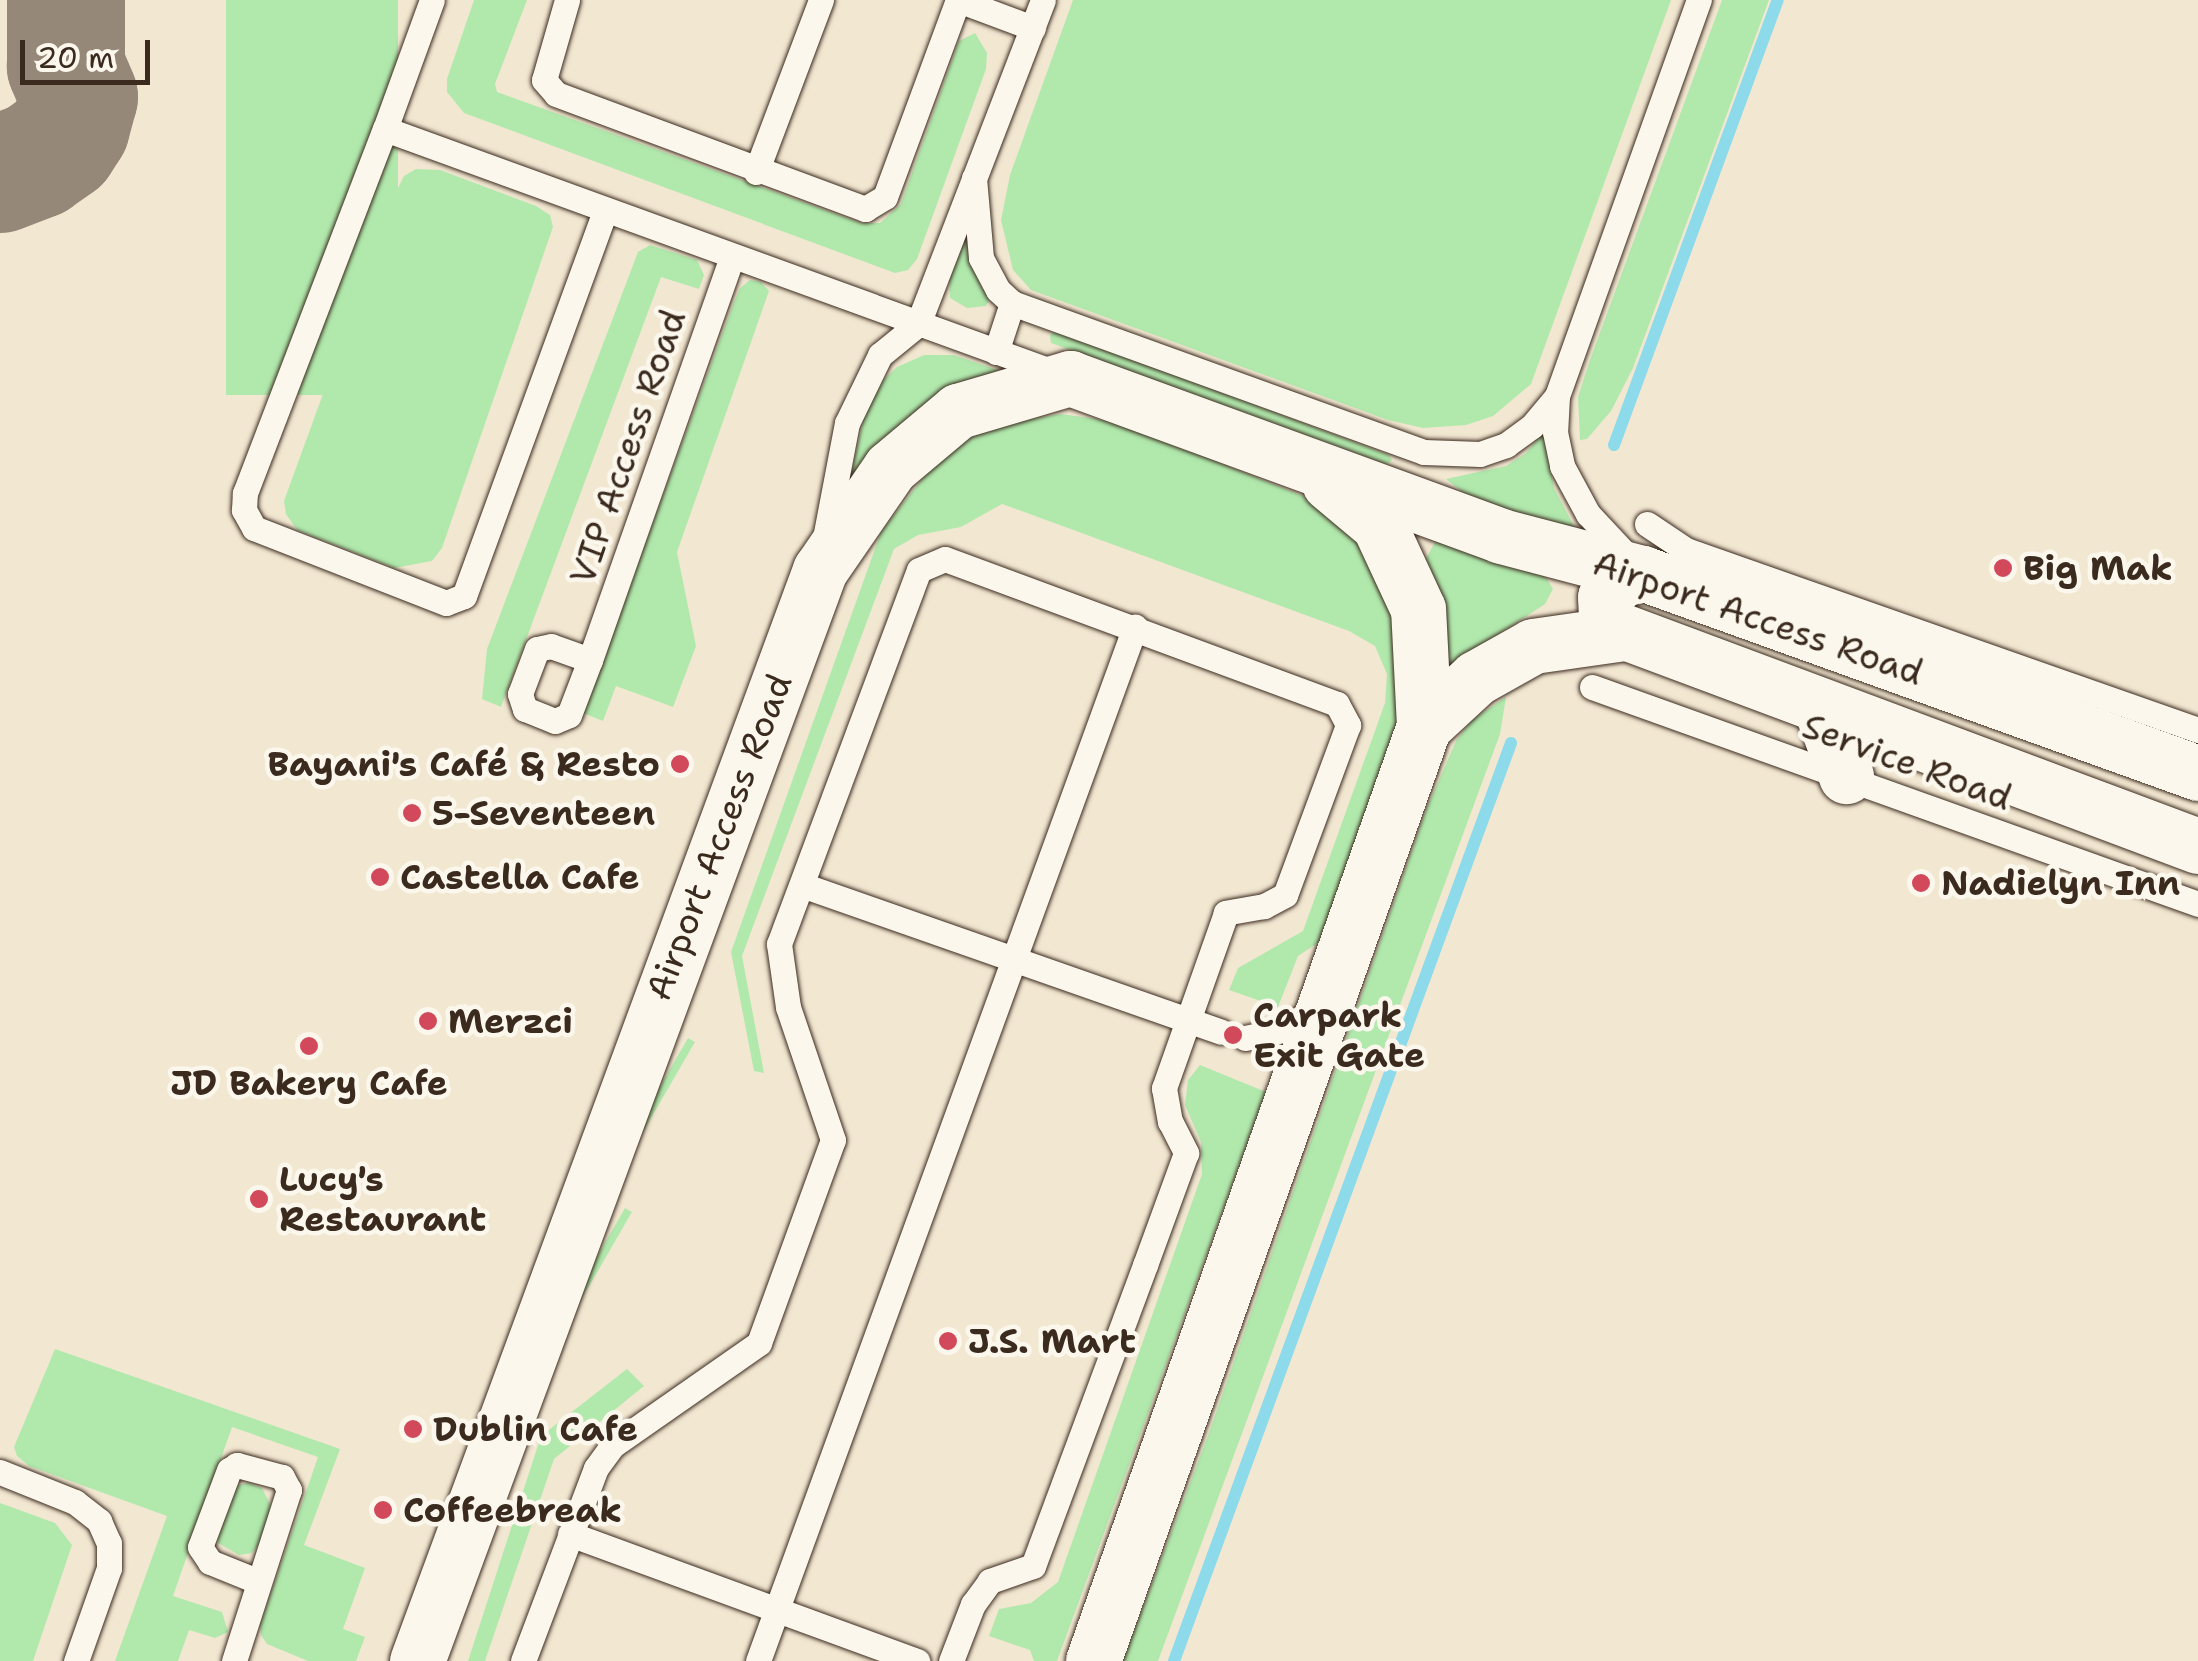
<!DOCTYPE html>
<html>
<head>
<meta charset="utf-8">
<style>
  body { margin:0 }
  #map { position:relative; width:2198px; height:1661px; overflow:hidden; background:#f2e7d1; font-family:"Shantell Sans",sans-serif }
  div>[style] { position:absolute }
  .green>* { inset:0; background:#b1e9ad; transform-origin:0 0 }
  .stream>* { height:12px; margin:-6px; padding:0 6px; transform-origin:6px; border-radius:6px; background:#8ddaeb }
  .taxiway>* { height:118px; margin:-59px; padding:0 59px; transform-origin:59px; border-radius:59px; background:#968878 }
  .roads { filter:drop-shadow(0 0 2px #3b2a1e) drop-shadow(0 0 2px #3b2a1e) }
  .lane>* { height:25px; margin:-12.5px; padding:0 12.5px; transform-origin:12.5px; border-radius:12.5px; background:#fbf7ec }
  .secondary>* { height:55px; margin:-27.5px; padding:0 27.5px; transform-origin:27.5px; border-radius:27.5px; background:#fbf7ec }
  .dots>* { width:28px; height:28px; translate:-50% -50%; box-sizing:border-box; border:5px solid #fbf7ec; border-radius:50% }
  span { translate:-50% -50%; white-space:nowrap; text-align:center; line-height:1.15; -webkit-text-stroke:9px #fbf7ec; paint-order:stroke }
  .street-label { font-size:35px; color:#3b2a1e }
  .poi-label { font-size:35px; color:#3b2a1e; font-weight:700 }
  .left { translate:0 -50%; text-align:left }
  .right { translate:-100% -50%; text-align:right }
  .scale { position:absolute; left:20px; top:40px; width:130px; height:45px; box-sizing:border-box; border:5px solid #3b2a1e; border-top:0; padding-left:12px; font-size:30px; line-height:35px; white-space:nowrap; color:#3b2a1e; -webkit-text-stroke:8px #fbf7ec; paint-order:stroke }
</style>
</head>
<body>
<div id="map">
  <div class="green">
    <div style="left:226px;top:0;width:172px;height:395px"></div>
    <div style="clip-path:polygon(474px 0,527px 0,495px 84px,497px 92px,861px 223px,880px 223px,901px 204px,959px 41px,975px 33px,987px 53px,986px 69px,917px 259px,908px 270px,895px 273px,464px 113px,447px 92px,447px 79px)"></div>
    <div style="clip-path:polygon(1073px 0,1671px 0,1531px 384px,1493px 416px,1466px 425px,1423px 428px,1388px 420px,1031px 290px,1013px 270px,1001px 220px,1010px 175px)"></div>
    <div style="clip-path:polygon(1722px 0,1769px 0,1633px 368px,1611px 411px,1587px 439px,1580px 440px,1578px 397px,1590px 360px)"></div>
    <div style="clip-path:polygon(416px 169px,440px 170px,536px 206px,550px 215px,553px 227px,442px 548px,432px 561px,394px 568px,297px 530px,286px 514px,284px 501px,398px 188px,404px 176px)"></div>
    <div style="clip-path:polygon(969px 219px,990px 298px,986px 306px,967px 308px,950px 298px,949px 276px)"></div>
    <div style="clip-path:polygon(650px 245px,697px 260px,704px 275px,699px 289px,661px 277px,501px 707px,482px 699px,487px 649px,638px 252px)"></div>
    <div style="clip-path:polygon(750px 280px,761px 282px,769px 291px,677px 552px,696px 646px,673px 707px,616px 686px,603px 721px,583px 713px,734px 302px,740px 288px)"></div>
    <div style="clip-path:polygon(1056px 331px,1389px 455px,1392px 461px,1386px 464px,1051px 343px,1050px 335px)"></div>
    <div style="clip-path:polygon(924px 355px,954px 355px,1006px 373px,929px 400px,877px 447px,848px 488px,863px 421px,877px 386px,897px 367px)"></div>
    <div style="clip-path:polygon(1060px 414px,1098px 419px,1150px 435px,1303px 496px,1342px 524px,1374px 558px,1394px 596px,1404px 716px,1327px 937px,1298px 956px,1278px 1007px,1229px 990px,1238px 968px,1303px 931px,1385px 703px,1387px 674px,1375px 646px,1349px 631px,1002px 504px,961px 527px,918px 535px,894px 549px,742px 956px,764px 1073px,754px 1071px,731px 952px,881px 532px,936px 461px,963px 442px,994px 425px)"></div>
    <div style="clip-path:polygon(1543px 433px,1554px 488px,1577px 532px,1470px 498px,1446px 479px,1506px 466px,1525px 454px)"></div>
    <div style="clip-path:polygon(1441px 531px,1544px 574px,1553px 589px,1545px 604px,1442px 671px,1424px 562px)"></div>
    <div style="clip-path:polygon(1506px 697px,1500px 734px,1158px 1661px,1123px 1661px,1210px 1430px,1427px 808px,1456px 741px,1472px 720px)"></div>
    <div style="left:688px;top:1038px;width:8px;height:129px;rotate:30deg"></div>
    <div style="clip-path:polygon(1200px 1065px,1266px 1092px,1057px 1661px,1034px 1661px,1030px 1650px,989px 1636px,999px 1609px,1031px 1603px,1058px 1582px,1202px 1174px,1201px 1142px,1185px 1105px,1188px 1080px)"></div>
    <div style="left:625px;top:1208px;width:8px;height:123px;rotate:30deg"></div>
    <div style="clip-path:polygon(55px 1349px,340px 1449px,304px 1545px,365px 1568px,343px 1629px,365px 1637px,356px 1661px,308px 1661px,267px 1644px,261px 1635px,260px 1625px,318px 1457px,232px 1427px,173px 1596px,222px 1612px,228px 1632px,215px 1638px,189px 1630px,178px 1661px,115px 1661px,167px 1516px,29px 1466px,17px 1456px,14px 1447px)"></div>
    <div style="clip-path:polygon(627px 1369px,644px 1386px,554px 1459px,485px 1661px,468px 1661px,541px 1436px)"></div>
    <div style="clip-path:polygon(249px 1483px,262px 1488px,272px 1508px,259px 1544px,252px 1553px,239px 1555px,218px 1543px,218px 1529px,229px 1495px,237px 1485px)"></div>
    <div style="clip-path:polygon(0 1503px,55px 1523px,72px 1545px,33px 1661px,0 1661px)"></div>
  </div>
  <div class="stream">
    <div style="left:1614px;top:445px;width:474px;rotate:-69.8deg"></div>
    <div style="left:1174px;top:1661px;width:978px;rotate:-69.84deg"></div>
  </div>
  <div class="taxiway">
    <div style="left:0;top:174px;width:39px;rotate:-21deg"></div>
    <div style="left:36px;top:160px;width:29px;rotate:-35deg"></div>
    <div style="left:60px;top:143px;width:20px;rotate:-57deg"></div>
    <div style="left:71px;top:126px;width:30px;rotate:-75deg"></div>
    <div style="left:79px;top:97px;width:34px;rotate:-113deg"></div>
    <div style="left:66px;top:66px;width:66px;rotate:-90deg"></div>
  </div>
  <div class="roads">
    <div class="lane">
      <div style="left:567px;top:0;width:83px;rotate:106deg"></div>
      <div style="left:544px;top:80px;width:18px;rotate:49deg"></div>
      <div style="left:556px;top:94px;width:330px;rotate:20.4deg"></div>
      <div style="left:865px;top:209px;width:23px;rotate:-31deg"></div>
      <div style="left:885px;top:197px;width:210px;rotate:-69.7deg"></div>
      <div style="left:958px;top:0;width:80px;rotate:20.5deg"></div>
      <div style="left:385px;top:129px;width:137px;rotate:-70deg"></div>
      <div style="left:756px;top:172px;width:184px;rotate:-69.3deg"></div>
      <div style="left:974px;top:178px;width:80px;rotate:85deg"></div>
      <div style="left:981px;top:258px;width:36px;rotate:62deg"></div>
      <div style="left:998px;top:290px;width:19px;rotate:43deg"></div>
      <div style="left:1012px;top:303px;width:438px;rotate:19.9deg"></div>
      <div style="left:1424px;top:452px;width:56px;rotate:2deg"></div>
      <div style="left:1480px;top:454px;width:28px;rotate:-19deg"></div>
      <div style="left:1506px;top:445px;width:32px;rotate:-36deg"></div>
      <div style="left:1532px;top:426px;width:39px;rotate:-50deg"></div>
      <div style="left:1557px;top:396px;width:421px;rotate:-70.3deg"></div>
      <div style="left:605px;top:211px;width:410px;rotate:110.1deg"></div>
      <div style="left:464px;top:596px;width:19px;rotate:159deg"></div>
      <div style="left:446px;top:603px;width:206px;rotate:-158.7deg"></div>
      <div style="left:254px;top:528px;width:21px;rotate:-119deg"></div>
      <div style="left:244px;top:510px;width:17px;rotate:-87deg"></div>
      <div style="left:245px;top:493px;width:390px;rotate:-69deg"></div>
      <div style="left:385px;top:129px;width:714px;rotate:19.98deg"></div>
      <div style="left:996px;top:352px;width:52px;rotate:-71.9deg"></div>
      <div style="left:1557px;top:396px;width:36px;rotate:93deg"></div>
      <div style="left:1555px;top:432px;width:35px;rotate:78deg"></div>
      <div style="left:1562px;top:466px;width:55px;rotate:61.6deg"></div>
      <div style="left:1588px;top:514px;width:60px;rotate:47deg"></div>
      <div style="left:1647px;top:524px;width:47px;rotate:33.7deg"></div>
      <div style="left:1686px;top:550px;width:543px;rotate:19.37deg"></div>
      <div style="left:825px;top:538px;width:117px;rotate:-79.2deg"></div>
      <div style="left:847px;top:423px;width:76px;rotate:-64.1deg"></div>
      <div style="left:880px;top:355px;width:49px;rotate:-39.2deg"></div>
      <div style="left:918px;top:324px;width:347px;rotate:-68.9deg"></div>
      <div style="left:590px;top:660px;width:41px;rotate:-160.3deg"></div>
      <div style="left:551px;top:646px;width:14px;rotate:168deg"></div>
      <div style="left:537px;top:649px;width:48px;rotate:110.7deg"></div>
      <div style="left:520px;top:694px;width:16px;rotate:72deg"></div>
      <div style="left:525px;top:709px;width:32px;rotate:22deg"></div>
      <div style="left:555px;top:721px;width:15px;rotate:-23deg"></div>
      <div style="left:569px;top:715px;width:59px;rotate:-69.1deg"></div>
      <div style="left:590px;top:660px;width:427px;rotate:-70.6deg"></div>
      <div style="left:1592px;top:687px;width:644px;rotate:19.7deg"></div>
      <div style="left:802px;top:885px;width:444px;rotate:19.3deg"></div>
      <div style="left:1245px;top:1038px;width:40px;rotate:-12deg"></div>
      <div style="left:1284px;top:1030px;width:40px;rotate:-34.9deg"></div>
      <div style="left:0;top:1472px;width:81px;rotate:21.8deg"></div>
      <div style="left:75px;top:1502px;width:31px;rotate:38deg"></div>
      <div style="left:99px;top:1521px;width:24px;rotate:66deg"></div>
      <div style="left:109px;top:1543px;width:25px;rotate:90deg"></div>
      <div style="left:109px;top:1568px;width:99px;rotate:109.5deg"></div>
      <div style="left:570px;top:1534px;width:370px;rotate:20.1deg"></div>
      <div style="left:234px;top:1661px;width:180px;rotate:-72.2deg"></div>
      <div style="left:289px;top:1490px;width:15px;rotate:-118deg"></div>
      <div style="left:282px;top:1477px;width:47px;rotate:-165.1deg"></div>
      <div style="left:237px;top:1465px;width:9px;rotate:148deg"></div>
      <div style="left:229px;top:1470px;width:82px;rotate:110.6deg"></div>
      <div style="left:200px;top:1547px;width:18px;rotate:56deg"></div>
      <div style="left:210px;top:1562px;width:51px;rotate:22deg"></div>
      <div style="left:523px;top:1661px;width:206px;rotate:-69.3deg"></div>
      <div style="left:596px;top:1468px;width:29px;rotate:-54deg"></div>
      <div style="left:613px;top:1445px;width:178px;rotate:-34.9deg"></div>
      <div style="left:759px;top:1343px;width:216px;rotate:-70deg"></div>
      <div style="left:833px;top:1140px;width:140px;rotate:-108.7deg"></div>
      <div style="left:788px;top:1007px;width:64px;rotate:-98.1deg"></div>
      <div style="left:779px;top:944px;width:399px;rotate:-69.5deg"></div>
      <div style="left:919px;top:570px;width:28px;rotate:-23deg"></div>
      <div style="left:945px;top:559px;width:418px;rotate:20.3deg"></div>
      <div style="left:1337px;top:704px;width:24px;rotate:62deg"></div>
      <div style="left:1348px;top:725px;width:181px;rotate:110.3deg"></div>
      <div style="left:1285px;top:895px;width:24px;rotate:152deg"></div>
      <div style="left:1264px;top:906px;width:39px;rotate:170deg"></div>
      <div style="left:1226px;top:913px;width:186px;rotate:109.5deg"></div>
      <div style="left:1164px;top:1088px;width:34px;rotate:80deg"></div>
      <div style="left:1170px;top:1121px;width:36px;rotate:63deg"></div>
      <div style="left:1186px;top:1153px;width:119px;rotate:110.1deg"></div>
      <div style="left:1145px;top:1265px;width:321px;rotate:110.4deg"></div>
      <div style="left:1033px;top:1566px;width:46px;rotate:160.8deg"></div>
      <div style="left:990px;top:1581px;width:29px;rotate:126deg"></div>
      <div style="left:973px;top:1604px;width:61px;rotate:111.1deg"></div>
      <div style="left:758px;top:1661px;width:1101px;rotate:-69.97deg"></div>
    </div>
    <div class="secondary">
      <div style="left:1642px;top:573px;width:24px;rotate:161deg"></div>
      <div style="left:1619px;top:581px;width:21px;rotate:131deg"></div>
      <div style="left:1605px;top:597px;width:20px;rotate:87deg"></div>
      <div style="left:1606px;top:617px;width:16px;rotate:47deg"></div>
      <div style="left:1617px;top:629px;width:620px;rotate:20.48deg"></div>
      <div style="left:1820px;top:706px;width:75px;rotate:69.6deg"></div>
      <div style="left:1424px;top:726px;width:71px;rotate:-42.7deg"></div>
      <div style="left:1476px;top:678px;width:65px;rotate:-29.3deg"></div>
      <div style="left:1533px;top:646px;width:92px;rotate:-8.1deg"></div>
      <div style="left:417px;top:1661px;width:1163px;rotate:-69.73deg"></div>
      <div style="left:820px;top:570px;width:124px;rotate:-55.5deg"></div>
      <div style="left:890px;top:468px;width:89px;rotate:-40deg"></div>
      <div style="left:958px;top:411px;width:117px;rotate:-16.4deg"></div>
      <div style="left:1070px;top:378px;width:459px;rotate:20.1deg"></div>
      <div style="left:1501px;top:536px;width:146px;rotate:14.7deg"></div>
      <div style="left:1642px;top:573px;width:591px;rotate:19.78deg"></div>
      <div style="left:1093px;top:1661px;width:992px;rotate:-70.51deg"></div>
      <div style="left:1424px;top:726px;width:117px;rotate:-92.9deg"></div>
      <div style="left:1418px;top:609px;width:93px;rotate:-114.9deg"></div>
      <div style="left:1379px;top:525px;width:65px;rotate:-140deg"></div>
    </div>
  </div>
  <div class="dots">
    <div style="left:2003px;top:568px;background:#d1495b"></div>
    <div style="left:680px;top:764px;background:#d1495b"></div>
    <div style="left:412px;top:813px;background:#d1495b"></div>
    <div style="left:380px;top:877px;background:#d1495b"></div>
    <div style="left:1921px;top:883px;background:#d1495b"></div>
    <div style="left:428px;top:1021px;background:#d1495b"></div>
    <div style="left:1233px;top:1035px;background:#d1495b"></div>
    <div style="left:309px;top:1046px;background:#d1495b"></div>
    <div style="left:259px;top:1199px;background:#d1495b"></div>
    <div style="left:948px;top:1341px;background:#d1495b"></div>
    <div style="left:413px;top:1429px;background:#d1495b"></div>
    <div style="left:383px;top:1510px;background:#d1495b"></div>
  </div>
  <div class="street-label">
    <span style="left:628px;top:447px;rotate:-71deg">VIP Access Road</span>
    <span style="left:1758px;top:618px;rotate:19deg">Airport Access Road</span>
    <span style="left:1907px;top:762px;rotate:20deg">Service Road</span>
    <span style="left:719px;top:837px;rotate:-69deg">Airport Access Road</span>
  </div>
  <div class="poi-label">
    <span class="left" style="left:2023px;top:568px">Big Mak</span>
    <span class="right" style="left:660px;top:764px">Bayani's Café &amp; Resto</span>
    <span class="left" style="left:432px;top:813px">5-Seventeen</span>
    <span class="left" style="left:400px;top:877px">Castella Cafe</span>
    <span class="left" style="left:1941px;top:883px">Nadielyn Inn</span>
    <span class="left" style="left:1253px;top:1035px">Carpark<br>Exit Gate</span>
    <span class="left" style="left:448px;top:1021px">Merzci</span>
    <span style="left:309px;top:1083px">JD Bakery Cafe</span>
    <span class="left" style="left:279px;top:1199px">Lucy's<br>Restaurant</span>
    <span class="left" style="left:968px;top:1341px">J.S. Mart</span>
    <span class="left" style="left:433px;top:1429px">Dublin Cafe</span>
    <span class="left" style="left:403px;top:1510px">Coffeebreak</span>
  </div>
  <div class="scale">20 m</div>
</div>
</body>
</html>
